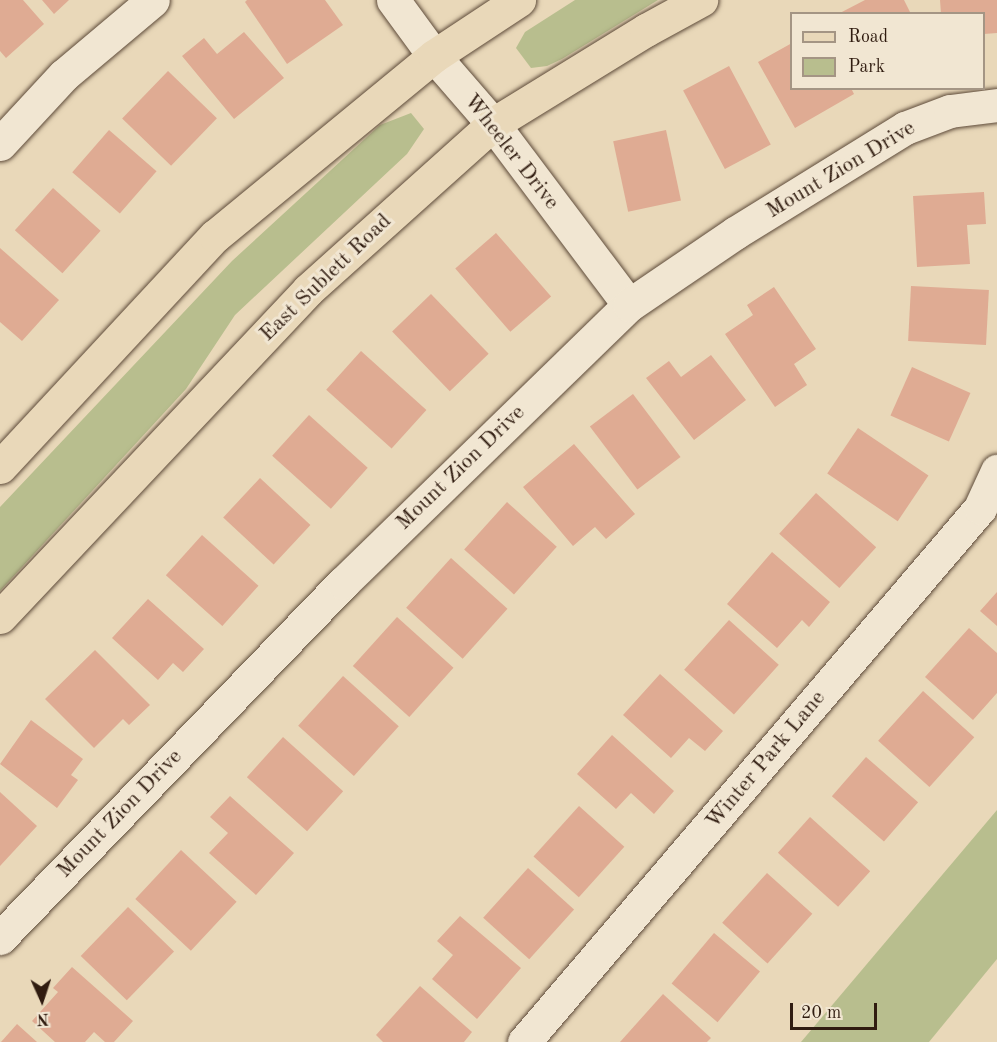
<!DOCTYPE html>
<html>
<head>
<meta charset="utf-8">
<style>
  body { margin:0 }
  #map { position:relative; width:997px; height:1042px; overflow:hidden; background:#e9d8b9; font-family:"Old Standard TT",serif }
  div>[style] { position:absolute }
  .green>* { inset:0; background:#b8be8e }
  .building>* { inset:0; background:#dfab93; transform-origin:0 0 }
  .roads { filter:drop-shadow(0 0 2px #5e4b3a) drop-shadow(0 0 2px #5e4b3a) }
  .minor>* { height:33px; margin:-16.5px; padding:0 16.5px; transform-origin:16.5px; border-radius:16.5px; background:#f1e6d2 }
  .major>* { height:33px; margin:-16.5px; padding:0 16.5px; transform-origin:16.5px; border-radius:16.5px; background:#e9d8b9 }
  span { translate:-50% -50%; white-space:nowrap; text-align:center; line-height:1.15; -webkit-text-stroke:6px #f1e6d2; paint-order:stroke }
  .street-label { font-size:22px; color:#301c10 }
  .legend { position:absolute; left:790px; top:12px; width:195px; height:78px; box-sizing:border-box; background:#f1e6d2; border:2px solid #a49584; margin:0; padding:8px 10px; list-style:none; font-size:18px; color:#301c10 }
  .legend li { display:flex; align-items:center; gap:12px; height:30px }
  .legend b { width:30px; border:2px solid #a49584 }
  .north { position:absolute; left:12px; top:970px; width:60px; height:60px; -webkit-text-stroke:4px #f1e6d2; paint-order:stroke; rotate:177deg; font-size:16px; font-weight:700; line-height:24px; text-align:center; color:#301c10 }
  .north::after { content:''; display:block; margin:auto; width:21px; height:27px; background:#301c10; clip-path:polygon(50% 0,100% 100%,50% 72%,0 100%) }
  .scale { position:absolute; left:790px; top:1003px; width:87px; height:27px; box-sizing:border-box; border:3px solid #301c10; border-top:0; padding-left:8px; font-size:18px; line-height:21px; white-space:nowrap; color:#301c10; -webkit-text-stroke:4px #f1e6d2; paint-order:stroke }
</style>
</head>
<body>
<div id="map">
  <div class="green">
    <div style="clip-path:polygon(575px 0,658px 0,562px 59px,547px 66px,531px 68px,516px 48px,525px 32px)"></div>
    <div style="clip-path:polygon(411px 113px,424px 129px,407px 154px,235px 315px,186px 389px,0 591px,0 507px,232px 261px,380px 125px)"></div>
    <div style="clip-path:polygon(997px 810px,997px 959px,929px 1042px,801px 1042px)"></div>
  </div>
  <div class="building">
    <div style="clip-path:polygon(0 0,23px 0,44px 24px,6px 58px,0 51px)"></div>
    <div style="clip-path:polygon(42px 0,69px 0,54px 14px)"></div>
    <div style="clip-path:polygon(247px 0,325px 0,343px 25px,287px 64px,245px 2px)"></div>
    <div style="clip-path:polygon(865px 0,904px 0,911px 14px,838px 14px)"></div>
    <div style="clip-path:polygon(940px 0,997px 0,997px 33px,984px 34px,984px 14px,941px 14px)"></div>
    <div style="clip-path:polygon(244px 32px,284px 78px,234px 119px,182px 56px,204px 38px,217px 54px)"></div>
    <div style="clip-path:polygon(792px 43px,792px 88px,851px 88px,854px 94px,795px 128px,758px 62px)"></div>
    <div style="left:729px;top:66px;width:89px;height:52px;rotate:62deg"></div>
    <div style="left:168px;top:71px;width:68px;height:66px;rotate:44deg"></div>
    <div style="left:109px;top:130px;width:63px;height:56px;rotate:41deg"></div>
    <div style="left:666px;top:130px;width:72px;height:54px;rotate:78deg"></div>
    <div style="left:53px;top:188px;width:64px;height:57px;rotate:42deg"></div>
    <div style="clip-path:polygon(984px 192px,986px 224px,967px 225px,970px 264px,917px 267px,913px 196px)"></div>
    <div style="left:496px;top:233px;width:84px;height:54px;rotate:49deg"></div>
    <div style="clip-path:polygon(0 248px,59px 300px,22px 341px,0 322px)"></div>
    <div style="left:911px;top:286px;width:78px;height:55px;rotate:3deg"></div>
    <div style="clip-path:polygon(774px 287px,816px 349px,794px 364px,807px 385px,775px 407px,725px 334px,753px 315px,747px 305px)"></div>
    <div style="left:431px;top:294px;width:83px;height:54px;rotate:46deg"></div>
    <div style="left:361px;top:351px;width:88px;height:52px;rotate:42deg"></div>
    <div style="clip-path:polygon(711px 355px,746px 400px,694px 440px,646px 378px,669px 361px,681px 377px)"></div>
    <div style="left:912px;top:367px;width:64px;height:53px;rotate:24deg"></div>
    <div style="left:633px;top:394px;width:79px;height:54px;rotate:53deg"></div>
    <div style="left:309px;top:415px;width:79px;height:55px;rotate:42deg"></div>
    <div style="left:858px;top:428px;width:85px;height:55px;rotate:34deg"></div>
    <div style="clip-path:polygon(574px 444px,635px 514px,606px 539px,595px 527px,573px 546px,523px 487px)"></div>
    <div style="left:260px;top:478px;width:69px;height:54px;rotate:43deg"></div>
    <div style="left:816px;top:493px;width:81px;height:55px;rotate:42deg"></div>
    <div style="left:507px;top:502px;width:67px;height:64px;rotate:42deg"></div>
    <div style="left:202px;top:535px;width:76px;height:54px;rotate:42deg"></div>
    <div style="clip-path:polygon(772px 552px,830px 602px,809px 627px,802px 620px,777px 648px,727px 604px)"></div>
    <div style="left:451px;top:558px;width:76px;height:67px;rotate:42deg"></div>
    <div style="clip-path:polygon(997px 592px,997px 626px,980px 611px)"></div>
    <div style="clip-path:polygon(148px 599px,204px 649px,183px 672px,173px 663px,158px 680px,112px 638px)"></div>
    <div style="left:397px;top:617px;width:76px;height:66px;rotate:42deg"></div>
    <div style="left:729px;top:620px;width:67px;height:67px;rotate:42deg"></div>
    <div style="clip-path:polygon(969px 628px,997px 653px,997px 693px,973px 720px,925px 677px)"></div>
    <div style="clip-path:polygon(95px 650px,150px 705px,129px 725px,123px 719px,94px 748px,45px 699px)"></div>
    <div style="clip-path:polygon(660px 674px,723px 731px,705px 751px,689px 738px,671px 758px,623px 715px)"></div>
    <div style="left:343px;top:676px;width:75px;height:67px;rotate:42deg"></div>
    <div style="left:923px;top:691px;width:69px;height:67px;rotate:42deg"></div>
    <div style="clip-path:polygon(31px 720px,83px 759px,71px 775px,78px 780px,57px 808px,0 764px)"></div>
    <div style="clip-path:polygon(612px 735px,674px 791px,654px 814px,631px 793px,616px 809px,577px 774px)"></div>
    <div style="left:283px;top:737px;width:81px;height:54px;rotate:42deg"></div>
    <div style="left:866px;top:757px;width:69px;height:52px;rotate:41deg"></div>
    <div style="clip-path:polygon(0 792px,37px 826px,0 866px)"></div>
    <div style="clip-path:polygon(230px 796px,294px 853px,256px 895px,209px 853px,228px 833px,210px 817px)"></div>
    <div style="left:579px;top:806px;width:61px;height:68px;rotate:42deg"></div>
    <div style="left:810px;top:817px;width:81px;height:48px;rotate:42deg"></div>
    <div style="left:181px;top:850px;width:76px;height:67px;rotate:43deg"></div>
    <div style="left:528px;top:868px;width:62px;height:67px;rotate:42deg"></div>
    <div style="left:767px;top:873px;width:61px;height:67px;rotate:42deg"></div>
    <div style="left:128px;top:907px;width:64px;height:68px;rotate:44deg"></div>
    <div style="clip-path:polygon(460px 916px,521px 968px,477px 1019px,432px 979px,453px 955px,437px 941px)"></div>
    <div style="left:714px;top:933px;width:60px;height:66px;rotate:40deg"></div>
    <div style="clip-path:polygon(72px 967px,133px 1021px,114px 1042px,105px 1042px,94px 1032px,85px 1042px,55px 1042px,32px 1021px,58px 992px,53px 988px)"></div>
    <div style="clip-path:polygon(420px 986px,472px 1032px,464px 1042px,383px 1042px,376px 1035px)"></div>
    <div style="clip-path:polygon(663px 994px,711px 1038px,707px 1042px,620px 1042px)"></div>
    <div style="clip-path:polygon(17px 1024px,37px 1042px,1px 1042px)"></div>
  </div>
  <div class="roads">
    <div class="minor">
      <div style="left:393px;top:0;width:69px;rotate:53.8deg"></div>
      <div style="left:434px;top:56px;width:90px;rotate:49.1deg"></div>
      <div style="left:493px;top:124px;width:226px;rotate:53.1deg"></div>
      <div style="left:0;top:144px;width:94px;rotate:-47.2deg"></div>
      <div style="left:64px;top:75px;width:116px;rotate:-40.1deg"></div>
      <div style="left:0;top:938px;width:494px;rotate:-46deg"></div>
      <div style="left:343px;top:583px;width:399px;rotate:-44.2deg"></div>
      <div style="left:629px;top:305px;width:128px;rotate:-34.2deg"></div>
      <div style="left:735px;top:233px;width:200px;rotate:-31.7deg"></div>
      <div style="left:905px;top:128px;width:48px;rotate:-20.7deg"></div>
      <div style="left:950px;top:111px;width:47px;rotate:-7.3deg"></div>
      <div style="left:524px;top:1042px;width:702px;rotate:-49.5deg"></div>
      <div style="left:980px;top:508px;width:41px;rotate:-65.3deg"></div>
    </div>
    <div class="major">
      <div style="left:0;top:467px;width:316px;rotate:-47.1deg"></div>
      <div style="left:215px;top:236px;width:283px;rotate:-39.4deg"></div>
      <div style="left:434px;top:56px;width:102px;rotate:-33.4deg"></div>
      <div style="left:0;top:617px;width:449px;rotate:-46.7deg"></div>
      <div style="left:308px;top:290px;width:249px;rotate:-41.9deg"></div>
      <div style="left:493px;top:124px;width:180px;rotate:-31.6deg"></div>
      <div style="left:646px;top:30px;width:63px;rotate:-28.6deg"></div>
    </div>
  </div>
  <div class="street-label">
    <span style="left:511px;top:152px;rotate:52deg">Wheeler Drive</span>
    <span style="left:841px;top:170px;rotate:-31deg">Mount Zion Drive</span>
    <span style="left:326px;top:278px;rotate:-44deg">East Sublett Road</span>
    <span style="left:461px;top:468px;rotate:-44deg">Mount Zion Drive</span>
    <span style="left:766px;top:760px;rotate:-50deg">Winter Park Lane</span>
    <span style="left:120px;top:814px;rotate:-46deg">Mount Zion Drive</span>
  </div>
  <ul class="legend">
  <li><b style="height:8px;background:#e9d8b9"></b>Road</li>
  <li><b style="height:16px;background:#b8be8e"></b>Park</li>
  </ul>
  <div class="north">N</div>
  <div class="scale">20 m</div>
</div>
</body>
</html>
